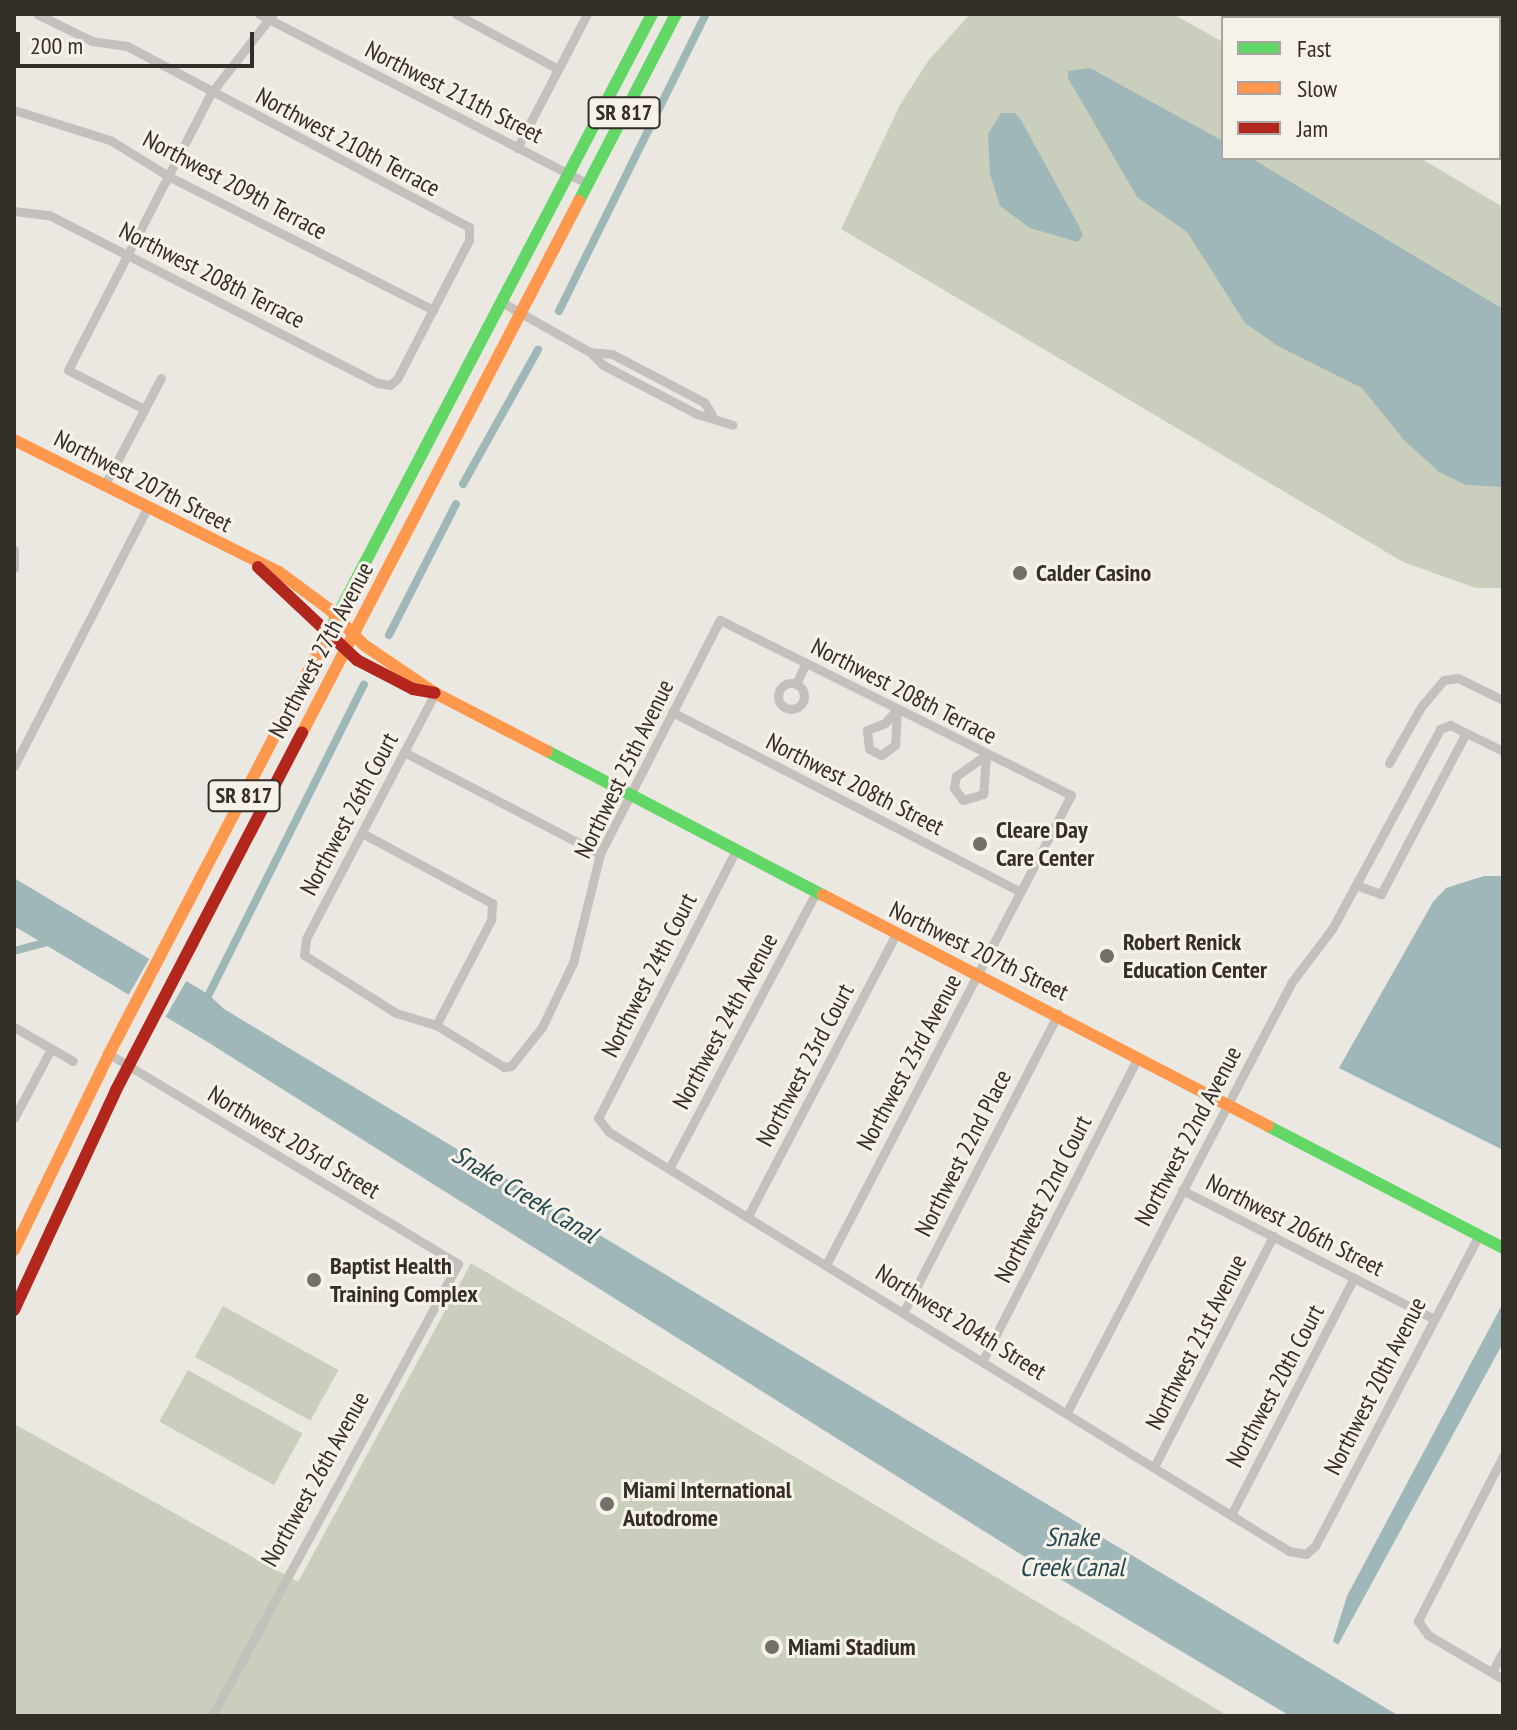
<!DOCTYPE html>
<html>
<head>
<meta charset="utf-8">
<style>
  body { margin:0 }
  #map { position:relative; width:1517px; height:1730px; overflow:hidden; background:#ebe7e1; font-family:"PT Sans Narrow",sans-serif }
  div>[style] { position:absolute }
  .green>* { inset:0; background:#cacfbd; transform-origin:0 0 }
  .water>* { inset:0; background:#a0b7b9 }
  .pier>* { inset:0; background:#ebe7e1; transform-origin:0 0 }
  .canal>* { height:8px; margin:-4px; padding:0 4px; transform-origin:4px; border-radius:4px; background:#a0b7b9 }
  .street>* { height:9px; margin:-4.5px; padding:0 4.5px; transform-origin:4.5px; border-radius:4.5px; background:#c4c0bb }
  .street>.ring { margin:-4.5px; padding:0; box-sizing:content-box; background:none; border:9px solid #c4c0bb; border-radius:50% }
  .fast>* { height:12px; margin:-6px; padding:0 6px; transform-origin:6px; border-radius:6px; background:#63d668 }
  .slow>* { height:12px; margin:-6px; padding:0 6px; transform-origin:6px; border-radius:6px; background:#ff974d }
  .jam>* { height:12px; margin:-6px; padding:0 6px; transform-origin:6px; border-radius:6px; background:#b3261e }
  .dots>* { width:22px; height:22px; translate:-50% -50%; box-sizing:border-box; border:4px solid #f7f2e9; border-radius:50% }
  span { translate:-50% -50%; white-space:nowrap; text-align:center; line-height:1.15; -webkit-text-stroke:6px #f7f2e9; paint-order:stroke }
  .shield-label span { padding:2px 6px; background:#f7f2e9; border:2px solid; border-radius:6px; -webkit-text-stroke-width:0 }
  .shield-label { font-size:22px; color:#342e29; font-weight:700 }
  .street-label { font-size:24px; color:#342e29 }
  .poi-label { font-size:24px; color:#342e29; font-weight:700 }
  .left { translate:0 -50%; text-align:left }
  .water-label { font-size:26px; color:#244951; font-style:italic }
  .frame { position:absolute; inset:0; border:16px solid #342e29; pointer-events:none }
  .legend { position:absolute; left:1221px; top:16px; width:280px; height:144px; box-sizing:border-box; background:#f7f2e9; border:2px solid #a9a49c; margin:0; padding:10px 14px; list-style:none; font-size:24px; color:#342e29 }
  .legend li { display:flex; align-items:center; gap:16px; height:40px }
  .legend b { width:40px; border:2px solid #a9a49c }
  .scale { position:absolute; left:16px; top:32px; width:238px; height:36px; box-sizing:border-box; border:4px solid #342e29; border-top:0; padding-left:10px; font-size:24px; line-height:28px; white-space:nowrap; color:#342e29; -webkit-text-stroke:6px #f7f2e9; paint-order:stroke }
</style>
</head>
<body>
<div id="map">
  <div class="green">
    <div style="clip-path:polygon(970px 14px,1173px 14px,1223px 42px,1223px 158px,1420px 158px,1503px 207px,1503px 588px,1476px 588px,1403px 562px,841px 229px,900px 105px,928px 61px)"></div>
    <div style="clip-path:polygon(471px 1263px,1228px 1716px,14px 1716px,14px 1424px,298px 1582px)"></div>
    <div style="left:223px;top:1306px;width:132px;height:58px;rotate:29deg"></div>
    <div style="left:188px;top:1370px;width:131px;height:59px;rotate:29deg"></div>
  </div>
  <div class="water">
    <div style="clip-path:polygon(1090px 68px,1223px 141px,1223px 158px,1251px 158px,1503px 309px,1503px 487px,1466px 485px,1439px 472px,1404px 440px,1362px 388px,1278px 346px,1245px 323px,1187px 232px,1137px 197px,1068px 78px,1068px 71px)"></div>
    <div style="clip-path:polygon(1001px 113px,1015px 113px,1021px 120px,1079px 226px,1083px 235px,1078px 242px,1030px 228px,1000px 206px,990px 174px,988px 134px)"></div>
    <div style="clip-path:polygon(1484px 876px,1503px 876px,1503px 1150px,1339px 1068px,1433px 902px,1446px 888px)"></div>
    <div style="clip-path:polygon(14px 878px,208px 994px,224px 1009px,1399px 1716px,1290px 1716px,1060px 1579px,206px 1041px,14px 926px)"></div>
    <div style="clip-path:polygon(1503px 1303px,1503px 1343px,1338px 1645px,1333px 1641px,1347px 1596px)"></div>
  </div>
  <div class="pier">
    <div style="left:151px;top:956px;width:43px;height:49px;rotate:30deg"></div>
  </div>
  <div class="canal">
    <div style="left:559px;top:311px;width:331px;rotate:-63.7deg"></div>
    <div style="left:463px;top:484px;width:154px;rotate:-60.8deg"></div>
    <div style="left:389px;top:635px;width:147px;rotate:-62.9deg"></div>
    <div style="left:14px;top:951px;width:39px;rotate:-15deg"></div>
    <div style="left:205px;top:1002px;width:355px;rotate:-63.4deg"></div>
  </div>
  <div class="street">
    <div style="left:259px;top:14px;width:370px;rotate:27.3deg"></div>
    <div style="left:456px;top:14px;width:116px;rotate:28.3deg"></div>
    <div style="left:14px;top:110px;width:101px;rotate:17.4deg"></div>
    <div style="left:110px;top:140px;width:70px;rotate:31.7deg"></div>
    <div style="left:170px;top:177px;width:295px;rotate:26.8deg"></div>
    <div style="left:517px;top:148px;width:151px;rotate:-62.4deg"></div>
    <div style="left:14px;top:211px;width:35px;rotate:7deg"></div>
    <div style="left:49px;top:215px;width:369px;rotate:27.1deg"></div>
    <div style="left:378px;top:383px;width:12px;rotate:9deg"></div>
    <div style="left:390px;top:385px;width:9px;rotate:-41deg"></div>
    <div style="left:397px;top:379px;width:157px;rotate:-62.6deg"></div>
    <div style="left:469px;top:240px;width:13px;rotate:-90deg"></div>
    <div style="left:469px;top:227px;width:387px;rotate:-152.1deg"></div>
    <div style="left:127px;top:46px;width:35px;rotate:-172deg"></div>
    <div style="left:92px;top:41px;width:61px;rotate:-153.9deg"></div>
    <div style="left:503px;top:303px;width:100px;rotate:29.4deg"></div>
    <div style="left:590px;top:352px;width:18px;rotate:45deg"></div>
    <div style="left:603px;top:365px;width:106px;rotate:27.5deg"></div>
    <div style="left:697px;top:414px;width:37px;rotate:17deg"></div>
    <div style="left:590px;top:352px;width:22px;rotate:5deg"></div>
    <div style="left:612px;top:354px;width:104px;rotate:27.6deg"></div>
    <div style="left:704px;top:402px;width:15px;rotate:58deg"></div>
    <div style="left:144px;top:409px;width:85px;rotate:-152.8deg"></div>
    <div style="left:68px;top:370px;width:312px;rotate:-62.7deg"></div>
    <div style="left:211px;top:93px;width:100px;rotate:-51.9deg"></div>
    <div style="left:104px;top:486px;width:122px;rotate:-62.2deg"></div>
    <div style="left:14px;top:550px;width:18px;rotate:90deg"></div>
    <div class="ring" style="left:778px;top:683px;width:17px;height:17px"></div>
    <div style="left:796px;top:684px;width:23px;rotate:-65deg"></div>
    <div style="left:435px;top:693px;width:278px;rotate:117.7deg"></div>
    <div style="left:306px;top:939px;width:16px;rotate:97deg"></div>
    <div style="left:304px;top:955px;width:109px;rotate:32.2deg"></div>
    <div style="left:396px;top:1013px;width:42px;rotate:16.7deg"></div>
    <div style="left:436px;top:1025px;width:80px;rotate:31.7deg"></div>
    <div style="left:504px;top:1067px;width:7px;rotate:-8deg"></div>
    <div style="left:511px;top:1066px;width:50px;rotate:-51.5deg"></div>
    <div style="left:542px;top:1027px;width:71px;rotate:-64.2deg"></div>
    <div style="left:573px;top:963px;width:112px;rotate:-76.1deg"></div>
    <div style="left:600px;top:854px;width:263px;rotate:-62.9deg"></div>
    <div style="left:720px;top:620px;width:392px;rotate:26.5deg"></div>
    <div style="left:1071px;top:795px;width:528px;rotate:117.54deg"></div>
    <div style="left:897px;top:709px;width:36px;rotate:93deg"></div>
    <div style="left:895px;top:745px;width:17px;rotate:144deg"></div>
    <div style="left:881px;top:755px;width:13px;rotate:-153deg"></div>
    <div style="left:869px;top:749px;width:19px;rotate:-96deg"></div>
    <div style="left:867px;top:730px;width:19px;rotate:-21deg"></div>
    <div style="left:885px;top:723px;width:18px;rotate:-49deg"></div>
    <div style="left:672px;top:712px;width:390px;rotate:27.3deg"></div>
    <div style="left:404px;top:752px;width:221px;rotate:27.5deg"></div>
    <div style="left:986px;top:755px;width:39px;rotate:94deg"></div>
    <div style="left:983px;top:794px;width:21px;rotate:163deg"></div>
    <div style="left:963px;top:800px;width:15px;rotate:-127deg"></div>
    <div style="left:954px;top:788px;width:12px;rotate:-81deg"></div>
    <div style="left:956px;top:776px;width:37px;rotate:-35deg"></div>
    <div style="left:1389px;top:763px;width:64px;rotate:-60.3deg"></div>
    <div style="left:1421px;top:707px;width:35px;rotate:-50deg"></div>
    <div style="left:1444px;top:680px;width:14px;rotate:-8deg"></div>
    <div style="left:1458px;top:678px;width:50px;rotate:26.1deg"></div>
    <div style="left:14px;top:766px;width:290px;rotate:-62.7deg"></div>
    <div style="left:362px;top:833px;width:148px;rotate:28.3deg"></div>
    <div style="left:492px;top:903px;width:17px;rotate:93deg"></div>
    <div style="left:491px;top:920px;width:119px;rotate:117.6deg"></div>
    <div style="left:736px;top:850px;width:301px;rotate:117.2deg"></div>
    <div style="left:598px;top:1118px;width:18px;rotate:52deg"></div>
    <div style="left:609px;top:1132px;width:799px;rotate:31.64deg"></div>
    <div style="left:1289px;top:1551px;width:17px;rotate:10deg"></div>
    <div style="left:1306px;top:1554px;width:12px;rotate:-42deg"></div>
    <div style="left:1315px;top:1546px;width:352px;rotate:-62.2deg"></div>
    <div style="left:1356px;top:885px;width:27px;rotate:20deg"></div>
    <div style="left:1381px;top:894px;width:182px;rotate:-62.2deg"></div>
    <div style="left:14px;top:1027px;width:68px;rotate:30deg"></div>
    <div style="left:109px;top:1054px;width:407px;rotate:31deg"></div>
    <div style="left:458px;top:1264px;width:515px;rotate:118.56deg"></div>
    <div style="left:14px;top:1118px;width:78px;rotate:-61.8deg"></div>
    <div style="left:670px;top:1167px;width:309px;rotate:-62deg"></div>
    <div style="left:1182px;top:1190px;width:281px;rotate:27.1deg"></div>
    <div style="left:749px;top:1214px;width:316px;rotate:-62.3deg"></div>
    <div style="left:904px;top:1311px;width:335px;rotate:-62.6deg"></div>
    <div style="left:983px;top:1360px;width:340px;rotate:-62.9deg"></div>
    <div style="left:1067px;top:1412px;width:484px;rotate:-62.4deg"></div>
    <div style="left:1291px;top:983px;width:68px;rotate:-52.8deg"></div>
    <div style="left:1332px;top:929px;width:227px;rotate:-61.6deg"></div>
    <div style="left:1440px;top:729px;width:11px;rotate:-22deg"></div>
    <div style="left:1450px;top:725px;width:59px;rotate:26.1deg"></div>
    <div style="left:1503px;top:1456px;width:186px;rotate:117.3deg"></div>
    <div style="left:1418px;top:1621px;width:17px;rotate:54deg"></div>
    <div style="left:1428px;top:1635px;width:87px;rotate:30.4deg"></div>
    <div style="left:1155px;top:1465px;width:258px;rotate:-62.7deg"></div>
    <div style="left:1232px;top:1513px;width:265px;rotate:-62.6deg"></div>
    <div style="left:1492px;top:1672px;width:24px;rotate:-62deg"></div>
  </div>
  <div class="fast">
    <div style="left:1436px;top:14px;width:9px;rotate:27deg"></div>
    <div style="left:1499px;top:47px;width:4px;rotate:27deg"></div>
    <div style="left:579px;top:201px;width:211px;rotate:-62.6deg"></div>
    <div style="left:324px;top:641px;width:708px;rotate:-62.38deg"></div>
    <div style="left:547px;top:751px;width:311px;rotate:27.6deg"></div>
    <div style="left:1268px;top:1126px;width:265px;rotate:27.4deg"></div>
  </div>
  <div class="slow">
    <div style="left:1296px;top:14px;width:9px;rotate:27deg"></div>
    <div style="left:1499px;top:120px;width:4px;rotate:27deg"></div>
    <div style="left:1499px;top:137px;width:5px;rotate:37deg"></div>
    <div style="left:14px;top:440px;width:296px;rotate:26.5deg"></div>
    <div style="left:279px;top:572px;width:62px;rotate:36.5deg"></div>
    <div style="left:329px;top:609px;width:50px;rotate:45.8deg"></div>
    <div style="left:364px;top:645px;width:86px;rotate:34.1deg"></div>
    <div style="left:435px;top:693px;width:126px;rotate:27.4deg"></div>
    <div style="left:302px;top:733px;width:600px;rotate:-62.5deg"></div>
    <div style="left:823px;top:895px;width:501px;rotate:27.43deg"></div>
    <div style="left:14px;top:1250px;width:218px;rotate:-64.1deg"></div>
    <div style="left:109px;top:1054px;width:466px;rotate:-62.5deg"></div>
  </div>
  <div class="jam">
    <div style="left:1263px;top:14px;width:9px;rotate:27deg"></div>
    <div style="left:1490px;top:14px;width:9px;rotate:27deg"></div>
    <div style="left:258px;top:567px;width:136px;rotate:43.2deg"></div>
    <div style="left:357px;top:660px;width:63px;rotate:27.4deg"></div>
    <div style="left:413px;top:689px;width:22px;rotate:10deg"></div>
    <div style="left:14px;top:1310px;width:242px;rotate:-65.1deg"></div>
    <div style="left:116px;top:1090px;width:403px;rotate:-62.5deg"></div>
  </div>
  <div class="dots">
    <div style="left:1020px;top:573px;background:#746f69"></div>
    <div style="left:980px;top:844px;background:#746f69"></div>
    <div style="left:1107px;top:956px;background:#746f69"></div>
    <div style="left:314px;top:1280px;background:#746f69"></div>
    <div style="left:607px;top:1504px;background:#746f69"></div>
    <div style="left:772px;top:1647px;background:#746f69"></div>
  </div>
  <div class="shield-label">
    <span style="left:624px;top:113px">SR 817</span>
    <span style="left:244px;top:796px">SR 817</span>
  </div>
  <div class="street-label">
    <span style="left:454px;top:92px;rotate:27deg">Northwest 211th Street</span>
    <span style="left:348px;top:142px;rotate:28deg">Northwest 210th Terrace</span>
    <span style="left:235px;top:185px;rotate:28deg">Northwest 209th Terrace</span>
    <span style="left:212px;top:275px;rotate:27deg">Northwest 208th Terrace</span>
    <span style="left:143px;top:481px;rotate:27deg">Northwest 207th Street</span>
    <span style="left:321px;top:650px;rotate:-62deg">Northwest 27th Avenue</span>
    <span style="left:904px;top:691px;rotate:27deg">Northwest 208th Terrace</span>
    <span style="left:624px;top:769px;rotate:-64deg">Northwest 25th Avenue</span>
    <span style="left:855px;top:784px;rotate:27deg">Northwest 208th Street</span>
    <span style="left:349px;top:814px;rotate:-62deg">Northwest 26th Court</span>
    <span style="left:979px;top:951px;rotate:26deg">Northwest 207th Street</span>
    <span style="left:649px;top:975px;rotate:-63deg">Northwest 24th Court</span>
    <span style="left:725px;top:1021px;rotate:-62deg">Northwest 24th Avenue</span>
    <span style="left:909px;top:1062px;rotate:-62deg">Northwest 23rd Avenue</span>
    <span style="left:805px;top:1065px;rotate:-62deg">Northwest 23rd Court</span>
    <span style="left:1188px;top:1136px;rotate:-62deg">Northwest 22nd Avenue</span>
    <span style="left:294px;top:1142px;rotate:31deg">Northwest 203rd Street</span>
    <span style="left:963px;top:1153px;rotate:-63deg">Northwest 22nd Place</span>
    <span style="left:1043px;top:1199px;rotate:-63deg">Northwest 22nd Court</span>
    <span style="left:1295px;top:1225px;rotate:27deg">Northwest 206th Street</span>
    <span style="left:961px;top:1322px;rotate:32deg">Northwest 204th Street</span>
    <span style="left:1196px;top:1342px;rotate:-63deg">Northwest 21st Avenue</span>
    <span style="left:1275px;top:1386px;rotate:-62deg">Northwest 20th Court</span>
    <span style="left:1375px;top:1386px;rotate:-63deg">Northwest 20th Avenue</span>
    <span style="left:315px;top:1479px;rotate:-61deg">Northwest 26th Avenue</span>
  </div>
  <div class="poi-label">
    <span class="left" style="left:1036px;top:573px">Calder Casino</span>
    <span class="left" style="left:996px;top:844px">Cleare Day<br>Care Center</span>
    <span class="left" style="left:1123px;top:956px">Robert Renick<br>Education Center</span>
    <span class="left" style="left:330px;top:1280px">Baptist Health<br>Training Complex</span>
    <span class="left" style="left:623px;top:1504px">Miami International<br>Autodrome</span>
    <span class="left" style="left:788px;top:1647px">Miami Stadium</span>
  </div>
  <div class="water-label">
    <span style="left:525px;top:1194px;rotate:31deg">Snake Creek Canal</span>
    <span style="left:1072px;top:1552px">Snake<br>Creek Canal</span>
  </div>
  <div class="frame"></div>
  <ul class="legend">
  <li><b style="height:10px;background:#63d668"></b>Fast</li>
  <li><b style="height:10px;background:#ff974d"></b>Slow</li>
  <li><b style="height:10px;background:#b3261e"></b>Jam</li>
  </ul>
  <div class="scale">200 m</div>
</div>
</body>
</html>
